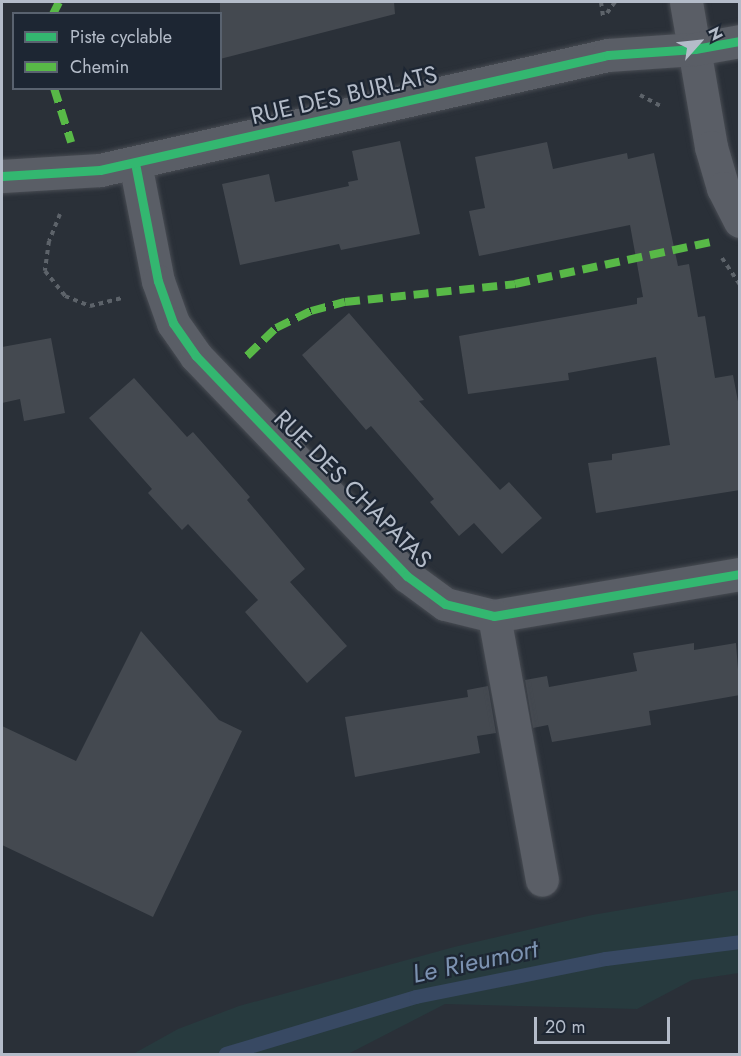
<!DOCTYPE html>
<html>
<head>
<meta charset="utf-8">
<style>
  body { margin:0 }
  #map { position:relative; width:741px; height:1056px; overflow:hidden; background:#2a3038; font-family:Jost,sans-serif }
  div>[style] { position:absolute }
  .green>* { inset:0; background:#273a3e }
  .stream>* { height:14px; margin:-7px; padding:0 7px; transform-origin:7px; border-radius:7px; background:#384963 }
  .building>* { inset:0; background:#444950 }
  .path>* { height:4px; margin-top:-2px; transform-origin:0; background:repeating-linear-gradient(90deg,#5d636a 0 4.5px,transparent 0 9px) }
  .roads { filter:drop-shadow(0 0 2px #484c53) drop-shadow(0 0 2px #484c53) }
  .minor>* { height:33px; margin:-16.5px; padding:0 16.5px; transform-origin:16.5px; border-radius:16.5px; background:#5a5e66 }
  .quiet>* { height:8px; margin-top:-4px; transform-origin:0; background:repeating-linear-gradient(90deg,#58b947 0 15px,transparent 0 23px) }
  .cycleway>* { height:9px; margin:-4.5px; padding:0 4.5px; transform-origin:4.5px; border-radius:4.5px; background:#33b770 }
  span { translate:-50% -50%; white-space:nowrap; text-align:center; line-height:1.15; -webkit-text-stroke:4.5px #1d2633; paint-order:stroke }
  .street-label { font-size:24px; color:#b4bcc9 }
  .water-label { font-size:26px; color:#7c92b1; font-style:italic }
  .frame { position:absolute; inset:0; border:3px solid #b4bcc9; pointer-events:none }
  .legend { position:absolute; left:12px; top:12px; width:210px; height:78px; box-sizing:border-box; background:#1d2633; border:2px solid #59626f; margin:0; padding:8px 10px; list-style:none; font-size:18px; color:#b4bcc9 }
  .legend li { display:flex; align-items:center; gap:12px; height:30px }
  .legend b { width:30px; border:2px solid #59626f }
  .north { position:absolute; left:669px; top:12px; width:60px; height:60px; -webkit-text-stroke:4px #1d2633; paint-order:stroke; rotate:63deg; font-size:16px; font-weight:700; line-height:24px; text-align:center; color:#b4bcc9 }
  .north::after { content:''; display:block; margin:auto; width:21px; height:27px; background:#b4bcc9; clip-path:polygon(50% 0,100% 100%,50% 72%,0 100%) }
  .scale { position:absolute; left:534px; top:1017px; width:136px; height:27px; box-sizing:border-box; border:3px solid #b4bcc9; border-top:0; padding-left:8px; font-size:18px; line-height:21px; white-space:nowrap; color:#b4bcc9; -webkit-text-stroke:4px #1d2633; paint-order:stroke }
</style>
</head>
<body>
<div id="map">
  <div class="green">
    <div style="clip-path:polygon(739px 890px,739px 973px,692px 980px,637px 1009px,445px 1004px,348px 1054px,133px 1054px,178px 1029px,239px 1006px,454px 947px,592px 915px)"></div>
  </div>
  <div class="stream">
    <div style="left:226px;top:1054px;width:198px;rotate:-16.7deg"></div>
    <div style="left:416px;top:997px;width:194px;rotate:-11.3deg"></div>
    <div style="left:606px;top:959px;width:135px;rotate:-7.2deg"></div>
  </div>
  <div class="building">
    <div style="clip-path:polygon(220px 2px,394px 2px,395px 14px,220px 59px)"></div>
    <div style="clip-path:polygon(400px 141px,420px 234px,341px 250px,339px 244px,240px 265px,222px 184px,269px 174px,275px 202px,349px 186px,348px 182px,358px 180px,352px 151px)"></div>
    <div style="clip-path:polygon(547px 142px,553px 169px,627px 153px,628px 159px,654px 153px,678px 266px,689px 264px,698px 317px,705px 316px,715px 378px,733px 375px,740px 412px,740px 490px,596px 513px,588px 463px,612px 460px,612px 454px,670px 445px,656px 357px,568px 373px,569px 380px,468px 394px,459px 336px,637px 304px,637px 298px,643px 297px,630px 225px,479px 256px,469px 211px,485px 208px,475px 157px)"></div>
    <div style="clip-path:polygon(349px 313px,424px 400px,419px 401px,500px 490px,509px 482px,542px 518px,502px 554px,474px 523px,459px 536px,430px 502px,434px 499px,371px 426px,366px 430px,302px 355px)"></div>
    <div style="clip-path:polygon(51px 338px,65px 413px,24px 421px,20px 399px,2px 403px,2px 347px)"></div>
    <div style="clip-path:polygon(134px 378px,187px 437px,193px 432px,250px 497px,247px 500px,305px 569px,290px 582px,347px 646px,307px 683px,245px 612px,258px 600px,188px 524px,182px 530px,148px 493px,152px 489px,89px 418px)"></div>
    <div style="clip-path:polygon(141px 631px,219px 720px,242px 731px,153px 917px,2px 845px,2px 726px,76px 761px)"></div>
    <div style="clip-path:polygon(694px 643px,694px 650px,736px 643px,740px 695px,649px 711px,651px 725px,552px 742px,548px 725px,533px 728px,525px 680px,547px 676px,549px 687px,637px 671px,633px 653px)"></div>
    <div style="clip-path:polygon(488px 686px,496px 733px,477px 736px,480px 753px,355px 777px,345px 717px,468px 697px,467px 690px)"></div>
  </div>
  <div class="path">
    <div style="left:601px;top:2px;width:14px;rotate:82deg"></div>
    <div style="left:607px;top:13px;width:14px;rotate:-54deg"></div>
    <div style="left:640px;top:95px;width:26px;rotate:28deg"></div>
    <div style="left:60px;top:214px;width:29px;rotate:112deg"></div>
    <div style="left:49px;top:241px;width:30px;rotate:98deg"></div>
    <div style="left:45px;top:271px;width:32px;rotate:51deg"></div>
    <div style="left:65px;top:296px;width:27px;rotate:22deg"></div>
    <div style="left:90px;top:306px;width:32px;rotate:-14deg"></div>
    <div style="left:722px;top:258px;width:32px;rotate:56deg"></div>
  </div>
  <div class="roads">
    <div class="minor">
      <div style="left:686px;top:2px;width:147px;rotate:80.2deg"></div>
      <div style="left:711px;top:147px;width:43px;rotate:73.7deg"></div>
      <div style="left:723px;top:188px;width:37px;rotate:63deg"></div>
      <div style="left:135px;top:163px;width:120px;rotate:79deg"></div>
      <div style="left:158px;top:281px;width:45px;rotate:70.3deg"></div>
      <div style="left:173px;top:323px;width:40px;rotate:55.1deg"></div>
      <div style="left:196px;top:356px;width:305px;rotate:46.2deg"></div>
      <div style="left:407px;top:576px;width:47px;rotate:36.4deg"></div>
      <div style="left:445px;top:604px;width:50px;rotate:13.8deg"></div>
      <div style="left:494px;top:616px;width:250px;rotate:-9.7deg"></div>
      <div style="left:2px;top:176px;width:98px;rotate:-3.5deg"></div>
      <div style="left:100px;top:170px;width:521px;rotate:-12.76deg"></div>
      <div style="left:608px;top:55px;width:87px;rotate:-3.9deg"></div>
      <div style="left:695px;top:49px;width:46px;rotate:-10.1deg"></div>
      <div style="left:494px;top:616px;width:268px;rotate:79.7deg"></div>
    </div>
  </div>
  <div class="quiet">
    <div style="left:53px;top:14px;width:13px;rotate:-63deg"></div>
    <div style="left:54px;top:88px;width:57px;rotate:72.5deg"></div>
    <div style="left:247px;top:356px;width:40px;rotate:-44deg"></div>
    <div style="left:276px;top:328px;width:39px;rotate:-26deg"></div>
    <div style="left:311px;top:311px;width:35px;rotate:-15deg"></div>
    <div style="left:345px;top:302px;width:171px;rotate:-6deg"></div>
    <div style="left:515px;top:284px;width:200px;rotate:-12.1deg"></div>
  </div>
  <div class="cycleway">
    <div style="left:135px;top:163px;width:120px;rotate:79deg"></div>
    <div style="left:158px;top:281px;width:45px;rotate:70.3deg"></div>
    <div style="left:173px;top:323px;width:40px;rotate:55.1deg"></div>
    <div style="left:196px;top:356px;width:305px;rotate:46.2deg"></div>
    <div style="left:407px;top:576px;width:47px;rotate:36.4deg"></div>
    <div style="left:445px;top:604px;width:50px;rotate:13.8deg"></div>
    <div style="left:494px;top:616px;width:250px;rotate:-9.7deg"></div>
    <div style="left:2px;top:176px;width:98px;rotate:-3.5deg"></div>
    <div style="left:100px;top:170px;width:521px;rotate:-12.76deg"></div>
    <div style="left:608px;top:55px;width:87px;rotate:-3.9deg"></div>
    <div style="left:695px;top:49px;width:46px;rotate:-10.1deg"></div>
  </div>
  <div class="street-label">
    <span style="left:344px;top:95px;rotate:-13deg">RUE DES BURLATS</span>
    <span style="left:353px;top:489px;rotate:45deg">RUE DES CHAPATAS</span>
  </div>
  <div class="water-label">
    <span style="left:475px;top:962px;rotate:-12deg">Le Rieumort</span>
  </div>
  <div class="frame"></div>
  <ul class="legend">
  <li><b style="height:8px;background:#33b770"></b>Piste cyclable</li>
  <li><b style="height:8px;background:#58b947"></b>Chemin</li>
  </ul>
  <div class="north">N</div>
  <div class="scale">20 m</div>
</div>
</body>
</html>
